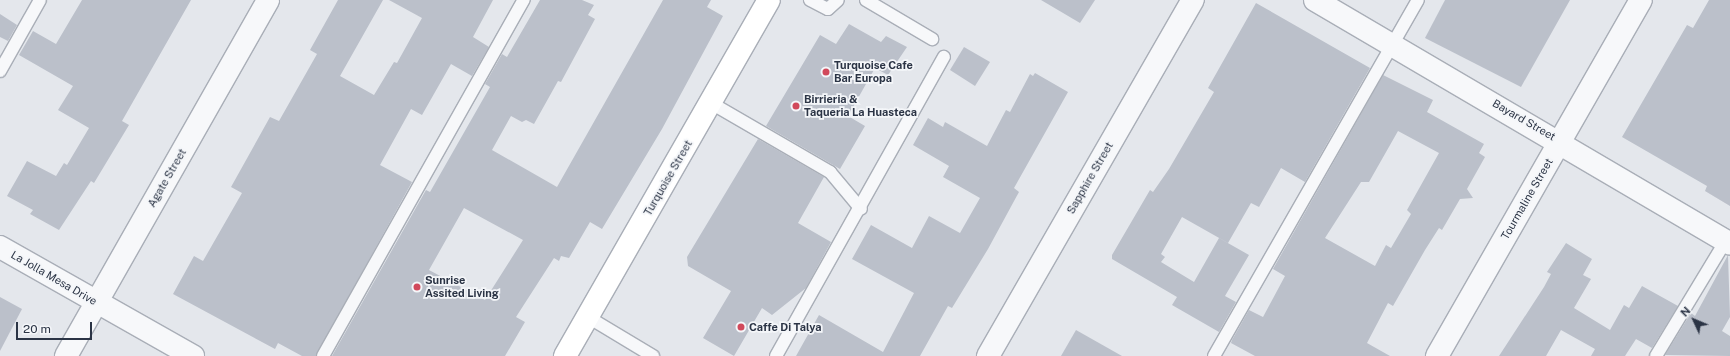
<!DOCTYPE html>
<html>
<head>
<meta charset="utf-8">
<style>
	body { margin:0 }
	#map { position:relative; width:1730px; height:356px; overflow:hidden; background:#e4e7ec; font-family:"Public Sans",sans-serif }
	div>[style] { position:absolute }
	.building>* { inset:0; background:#bbc0ca }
	.roads { filter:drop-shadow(1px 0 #a9aeb7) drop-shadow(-1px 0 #a9aeb7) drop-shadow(0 1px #a9aeb7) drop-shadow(0 -1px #a9aeb7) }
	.service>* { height:12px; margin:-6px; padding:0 6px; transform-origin:6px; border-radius:6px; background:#f7f8fa }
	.minor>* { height:22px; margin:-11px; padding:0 11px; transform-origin:11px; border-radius:11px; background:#f7f8fa }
	.tertiary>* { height:22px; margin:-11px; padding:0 11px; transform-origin:11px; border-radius:11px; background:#f7f8fa }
	.secondary>* { height:22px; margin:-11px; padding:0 11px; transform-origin:11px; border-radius:11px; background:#fff }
	.dots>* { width:11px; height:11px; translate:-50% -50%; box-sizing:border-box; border:2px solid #f4f6f9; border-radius:50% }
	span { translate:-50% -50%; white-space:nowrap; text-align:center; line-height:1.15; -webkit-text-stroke:3.5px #f4f6f9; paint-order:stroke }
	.poi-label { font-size:11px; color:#2b3445; font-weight:700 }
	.left { translate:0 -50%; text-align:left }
	.street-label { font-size:11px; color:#2b3445 }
	.north { position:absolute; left:1674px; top:300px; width:40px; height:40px; -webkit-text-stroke:3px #f4f6f9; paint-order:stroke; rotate:314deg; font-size:11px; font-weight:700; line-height:16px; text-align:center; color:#2b3445 }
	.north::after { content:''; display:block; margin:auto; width:14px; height:18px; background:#2b3445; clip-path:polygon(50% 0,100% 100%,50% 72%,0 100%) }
	.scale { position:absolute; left:16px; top:322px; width:76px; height:18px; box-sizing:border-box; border:2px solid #2b3445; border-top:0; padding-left:5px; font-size:12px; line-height:14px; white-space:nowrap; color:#2b3445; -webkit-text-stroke:3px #f4f6f9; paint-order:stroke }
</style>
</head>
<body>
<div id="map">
	<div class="building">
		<i style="clip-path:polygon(82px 0,191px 0,122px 121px,129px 125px,94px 183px,91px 181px,59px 230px,30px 214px,33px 210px,7px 196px,27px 161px,56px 176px,64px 163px,67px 165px,89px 128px,58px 110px,73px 86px,19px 55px,33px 31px,56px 44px)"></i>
		<i style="clip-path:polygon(338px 0,383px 0,340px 76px,374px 95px,394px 62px,397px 63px,422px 18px,389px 0,493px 0,473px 37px,489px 47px,472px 76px,451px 64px,422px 115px,411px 109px,380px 165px,412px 182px,316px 356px,302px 356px,278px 343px,275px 349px,173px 294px,194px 256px,203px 261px,242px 193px,231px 187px,270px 117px,279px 121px,317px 54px,310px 50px)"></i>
		<i style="clip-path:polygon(evenodd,540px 0,582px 0,594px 5px,588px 15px,595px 19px,561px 82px,558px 81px,534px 124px,526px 120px,522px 122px,511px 116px,492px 150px,557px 187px,663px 0,711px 0,707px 7px,723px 16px,662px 129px,602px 229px,590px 222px,569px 258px,561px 256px,559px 261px,554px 258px,516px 317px,525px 322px,505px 356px,332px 356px,426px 190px,430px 192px,490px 87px,485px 84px,502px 54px,507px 57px,540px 0,464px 208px,523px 240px,485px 300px,429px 270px,464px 208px)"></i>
		<i style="clip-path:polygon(1041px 0,1095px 0,1080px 23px)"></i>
		<i style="clip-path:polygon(1445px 0,1570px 0,1521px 87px,1425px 38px)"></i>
		<i style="clip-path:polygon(1709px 0,1730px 0,1730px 206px,1705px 191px,1707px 186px,1622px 137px,1687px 25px,1693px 28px)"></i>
		<i style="clip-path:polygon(1256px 3px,1370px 68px,1305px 182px,1281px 168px,1259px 207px,1251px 203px,1228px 243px,1182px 217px,1161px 254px,1165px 257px,1161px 262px,1194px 282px,1219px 238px,1249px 255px,1225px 296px,1236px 302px,1219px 332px,1172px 305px,1177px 297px,1112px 259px,1112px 255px,1150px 190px,1153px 192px,1169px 169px,1214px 92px,1208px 88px)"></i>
		<i style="clip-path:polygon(0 14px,17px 25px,8px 41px,0 37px)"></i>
		<i style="clip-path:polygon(849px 24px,881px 42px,886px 36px,907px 47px,888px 75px,875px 68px,848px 116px,865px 126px,840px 169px,766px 126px,820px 35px,836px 44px)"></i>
		<i style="clip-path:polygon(964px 47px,990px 62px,975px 86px,950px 70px)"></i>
		<i style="clip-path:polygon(1035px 73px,1068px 92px,1014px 188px,1019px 192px,988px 249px,952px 308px,948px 306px,920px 356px,796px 356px,819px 315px,883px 352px,914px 293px,852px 259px,871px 225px,912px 248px,929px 216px,960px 233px,980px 198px,943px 177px,949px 166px,913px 145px,928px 118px,943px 127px,945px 122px,987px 146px,1006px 110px,1010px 112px,1030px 74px,1033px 76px)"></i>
		<i style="clip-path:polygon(evenodd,1383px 75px,1433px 100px,1427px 112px,1484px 144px,1479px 153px,1485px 157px,1467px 189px,1473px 198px,1460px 199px,1442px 230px,1439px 228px,1425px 250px,1393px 306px,1388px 303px,1367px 343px,1390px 356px,1255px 356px,1231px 343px,1232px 340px,1249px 310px,1263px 317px,1285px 276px,1273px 269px,1383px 75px,1398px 131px,1439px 153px,1407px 210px,1411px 214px,1391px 248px,1386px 245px,1375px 266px,1325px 238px,1361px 182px,1369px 182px,1398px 131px)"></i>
		<i style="clip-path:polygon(758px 139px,824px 177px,798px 223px,831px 242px,806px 288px,772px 315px,762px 308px,734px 356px,703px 338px,731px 291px,688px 266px,687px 257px)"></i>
		<i style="clip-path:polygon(1566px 243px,1592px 259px,1583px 275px,1591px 279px,1574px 308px,1610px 330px,1624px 305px,1629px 308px,1642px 286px,1678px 306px,1652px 348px,1636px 339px,1625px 356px,1591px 356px,1595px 349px,1561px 330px,1546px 356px,1499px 356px,1544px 287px,1551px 274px,1547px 272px)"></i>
		<i style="clip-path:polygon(1728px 255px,1730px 317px,1722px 331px,1730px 336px,1730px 356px,1665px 355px,1691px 313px,1695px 316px)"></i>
		<i style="clip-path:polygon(0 297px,22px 309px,0 351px)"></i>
		<i style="clip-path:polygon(1076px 330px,1122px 356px,1061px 356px)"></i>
	</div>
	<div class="roads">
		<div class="service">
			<i style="left:810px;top:0;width:20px;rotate:27deg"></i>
			<i style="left:828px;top:9px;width:13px;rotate:-42deg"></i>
			<i style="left:866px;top:0;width:77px;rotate:30.6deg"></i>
			<i style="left:0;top:71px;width:81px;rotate:-60.6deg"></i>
			<i style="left:711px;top:103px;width:138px;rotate:30.1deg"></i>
			<i style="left:830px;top:172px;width:48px;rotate:50deg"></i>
			<i style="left:588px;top:317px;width:76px;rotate:31deg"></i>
			<i style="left:323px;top:356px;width:409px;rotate:-60.6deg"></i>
			<i style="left:776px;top:356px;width:343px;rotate:-60.7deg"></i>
			<i style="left:1214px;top:356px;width:410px;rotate:-60.2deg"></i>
			<i style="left:1656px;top:356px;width:139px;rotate:-58.8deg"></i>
		</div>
		<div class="minor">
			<i style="left:1315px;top:0;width:481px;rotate:30.4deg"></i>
			<i style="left:66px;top:356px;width:409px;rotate:-60.4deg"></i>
			<i style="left:988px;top:356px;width:411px;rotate:-60.1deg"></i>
			<i style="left:1437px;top:356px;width:410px;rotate:-60.2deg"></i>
		</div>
		<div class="tertiary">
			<i style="left:0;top:247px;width:222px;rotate:29.5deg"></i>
		</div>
		<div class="secondary">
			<i style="left:565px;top:356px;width:410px;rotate:-60.2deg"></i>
		</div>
	</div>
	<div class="dots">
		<i style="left:826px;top:72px;background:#d1495b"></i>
		<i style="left:796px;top:106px;background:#d1495b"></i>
		<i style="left:417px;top:287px;background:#d1495b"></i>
		<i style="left:741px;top:327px;background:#d1495b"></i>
	</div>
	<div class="poi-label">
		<span class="left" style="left:834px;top:72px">Turquoise Cafe<br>Bar Europa</span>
		<span class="left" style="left:804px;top:106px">Birrieria &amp;<br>Taqueria La Huasteca</span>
		<span class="left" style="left:425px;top:287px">Sunrise<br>Assited Living</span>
		<span class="left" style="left:749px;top:327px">Caffe Di Talya</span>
	</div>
	<div class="street-label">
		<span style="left:1524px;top:120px;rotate:30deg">Bayard Street</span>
		<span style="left:167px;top:178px;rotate:-60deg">Agate Street</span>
		<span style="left:668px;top:178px;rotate:-60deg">Turquoise Street</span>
		<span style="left:1090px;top:178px;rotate:-60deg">Sapphire Street</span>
		<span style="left:1527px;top:199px;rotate:-60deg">Tourmaline Street</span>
		<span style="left:54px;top:278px;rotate:30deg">La Jolla Mesa Drive</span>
	</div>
	<div class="north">N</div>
	<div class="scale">20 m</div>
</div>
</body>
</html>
